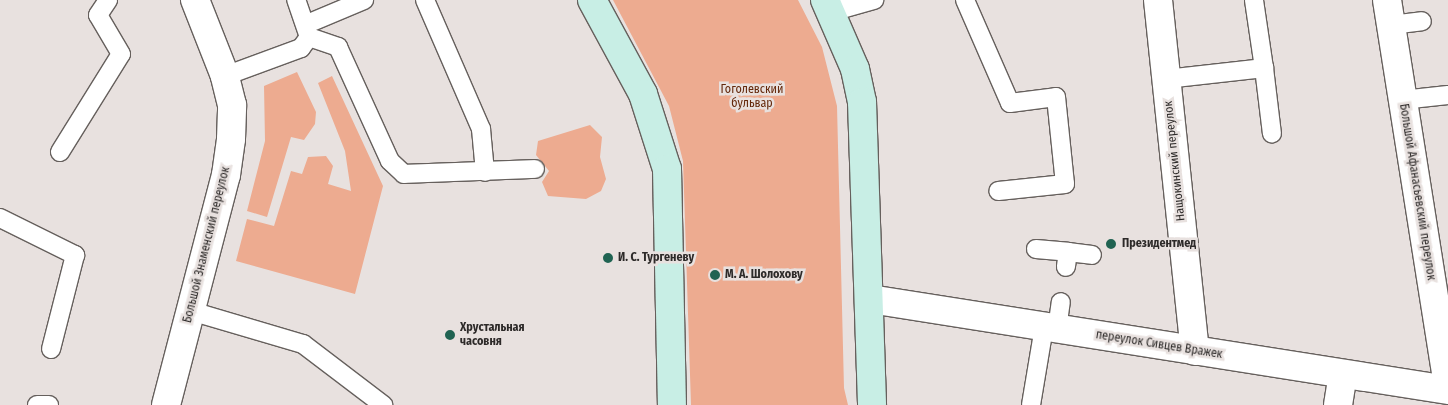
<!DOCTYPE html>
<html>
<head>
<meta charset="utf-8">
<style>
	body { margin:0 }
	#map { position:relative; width:1448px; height:405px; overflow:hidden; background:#e8e1df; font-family:"Fira Sans Condensed",sans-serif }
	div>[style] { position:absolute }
	.green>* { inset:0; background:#edab90 }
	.roads { filter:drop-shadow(1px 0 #66605d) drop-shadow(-1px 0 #66605d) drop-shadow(0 1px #66605d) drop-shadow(0 -1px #66605d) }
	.service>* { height:18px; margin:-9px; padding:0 9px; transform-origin:9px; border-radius:9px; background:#fff }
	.minor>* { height:28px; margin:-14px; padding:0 14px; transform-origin:14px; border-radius:14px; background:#fff }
	.secondary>* { height:28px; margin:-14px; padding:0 14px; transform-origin:14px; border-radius:14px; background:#c8eee5 }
	.dots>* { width:14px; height:14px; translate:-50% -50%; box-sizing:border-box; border:2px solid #e8e1df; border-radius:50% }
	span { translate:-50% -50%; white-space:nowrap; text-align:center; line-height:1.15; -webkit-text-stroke:5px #e8e1df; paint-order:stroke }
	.park-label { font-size:12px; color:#64280b }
	.street-label { font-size:12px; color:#2d2a29 }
	.poi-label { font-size:12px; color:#2d2a29; font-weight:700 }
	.left { translate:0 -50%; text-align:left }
</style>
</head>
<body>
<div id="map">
	<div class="green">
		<i style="clip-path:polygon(613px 0,798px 0,822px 47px,837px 106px,844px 388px,848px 405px,691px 405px,683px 161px,669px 106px)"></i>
		<i style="clip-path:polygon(297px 72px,316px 112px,315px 124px,304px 140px,291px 137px,267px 217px,247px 211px,265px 141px,264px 86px)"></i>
		<i style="clip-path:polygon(332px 76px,383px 186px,355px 294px,236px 261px,247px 219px,274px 226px,291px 171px,302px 174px,308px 157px,326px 156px,333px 166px,328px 184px,351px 191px,345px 151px,318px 83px)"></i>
		<i style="clip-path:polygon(590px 125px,602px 137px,600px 157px,606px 179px,601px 191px,586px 199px,548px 196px,542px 182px,549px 171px,536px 155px,538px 141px)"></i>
	</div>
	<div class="roads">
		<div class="service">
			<i style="left:425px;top:0;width:141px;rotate:66.5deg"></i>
			<i style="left:481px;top:129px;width:43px;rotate:84.7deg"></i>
			<i style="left:965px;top:0;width:112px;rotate:66.4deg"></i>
			<i style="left:1010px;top:103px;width:46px;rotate:-7.4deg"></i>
			<i style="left:1056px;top:97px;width:87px;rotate:84.1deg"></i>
			<i style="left:1065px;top:184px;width:67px;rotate:174deg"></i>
			<i style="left:831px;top:12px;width:45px;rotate:-15.6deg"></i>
			<i style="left:307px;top:24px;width:62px;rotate:-22.8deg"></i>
			<i style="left:1391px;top:25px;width:31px;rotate:-7deg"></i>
			<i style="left:309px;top:37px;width:31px;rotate:19deg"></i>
			<i style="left:338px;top:47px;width:125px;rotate:65.5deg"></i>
			<i style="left:390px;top:161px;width:19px;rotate:43deg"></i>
			<i style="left:404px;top:174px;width:131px;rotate:-2.2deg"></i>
			<i style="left:1264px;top:68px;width:66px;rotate:83.1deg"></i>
			<i style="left:225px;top:76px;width:81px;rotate:-20.2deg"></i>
			<i style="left:301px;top:48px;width:14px;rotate:-54deg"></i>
			<i style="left:309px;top:37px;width:39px;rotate:-109deg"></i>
			<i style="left:1166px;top:79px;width:99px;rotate:-6.4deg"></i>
			<i style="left:1264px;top:68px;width:69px;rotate:-98.4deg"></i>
			<i style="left:1402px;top:100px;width:46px;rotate:-6.2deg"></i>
			<i style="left:60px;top:152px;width:115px;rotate:-58.1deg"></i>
			<i style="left:121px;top:54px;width:45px;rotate:-120.5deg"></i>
			<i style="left:98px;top:15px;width:18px;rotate:-56deg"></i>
			<i style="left:0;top:218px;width:84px;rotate:26.3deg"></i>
			<i style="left:75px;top:255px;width:97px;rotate:104.3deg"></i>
			<i style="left:1036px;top:249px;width:32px;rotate:5deg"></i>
			<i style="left:1068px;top:252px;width:15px;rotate:98deg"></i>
			<i style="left:1068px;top:252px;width:24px;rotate:7deg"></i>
			<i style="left:191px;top:311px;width:117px;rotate:16.4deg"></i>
			<i style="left:303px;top:344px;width:101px;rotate:37.3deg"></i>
			<i style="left:1057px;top:329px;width:27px;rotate:-82deg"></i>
			<i style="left:37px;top:405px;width:12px"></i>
			<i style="left:1031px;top:405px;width:79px;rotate:-80.5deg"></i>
		</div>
		<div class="minor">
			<i style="left:1158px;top:0;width:353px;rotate:84deg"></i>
			<i style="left:1387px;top:0;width:389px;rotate:81deg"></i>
			<i style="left:870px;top:299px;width:585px;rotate:8.95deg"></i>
			<i style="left:166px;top:405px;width:238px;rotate:-75.4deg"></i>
			<i style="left:226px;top:175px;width:36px;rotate:-82deg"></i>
			<i style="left:231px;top:139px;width:34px;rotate:-88deg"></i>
			<i style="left:232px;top:105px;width:30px;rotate:-104deg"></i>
			<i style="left:225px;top:76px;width:82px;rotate:-111.5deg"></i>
			<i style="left:1338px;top:405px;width:31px;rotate:-81deg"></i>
		</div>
		<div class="secondary">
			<i style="left:592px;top:0;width:107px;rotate:61.5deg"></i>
			<i style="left:643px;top:94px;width:79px;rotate:72.3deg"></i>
			<i style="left:667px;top:169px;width:236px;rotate:88.8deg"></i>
			<i style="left:825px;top:0;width:75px;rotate:66.5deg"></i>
			<i style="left:855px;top:69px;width:34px;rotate:78deg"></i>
			<i style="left:862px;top:102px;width:303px;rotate:88.1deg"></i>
		</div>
	</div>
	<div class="dots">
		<i style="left:1111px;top:244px;background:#206352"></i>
		<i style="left:608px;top:258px;background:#206352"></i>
		<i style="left:715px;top:275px;background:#206352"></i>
		<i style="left:450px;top:335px;background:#206352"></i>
	</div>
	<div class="park-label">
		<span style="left:752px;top:97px">Гоголевский<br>бульвар</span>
	</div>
	<div class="street-label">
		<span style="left:1175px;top:161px;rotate:-96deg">Нащокинский переулок</span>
		<span style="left:1417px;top:192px;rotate:81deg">Большой Афанасьевский переулок</span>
		<span style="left:207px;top:245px;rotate:-76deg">Большой Знаменский переулок</span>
		<span style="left:1159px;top:345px;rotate:9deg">переулок Сивцев Вражек</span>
	</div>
	<div class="poi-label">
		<span class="left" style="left:1122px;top:244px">Президентмед</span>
		<span class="left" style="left:618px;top:258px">И. С. Тургеневу</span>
		<span class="left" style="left:725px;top:275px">М. А. Шолохову</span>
		<span class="left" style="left:460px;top:335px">Хрустальная<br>часовня</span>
	</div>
</div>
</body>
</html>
